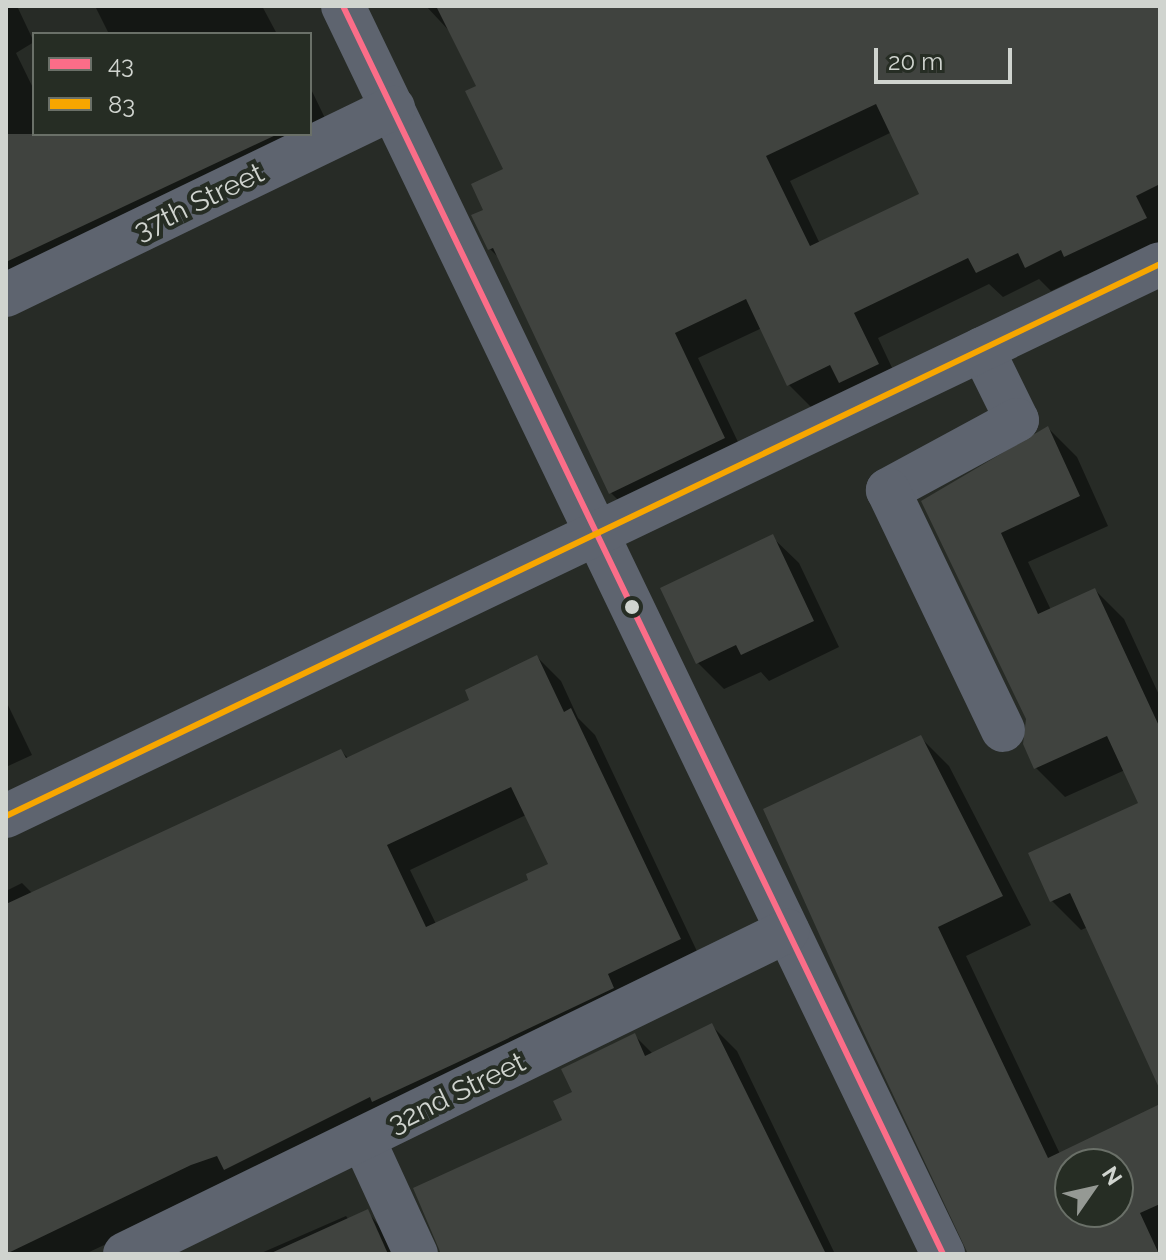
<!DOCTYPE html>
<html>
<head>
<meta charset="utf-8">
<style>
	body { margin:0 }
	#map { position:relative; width:1166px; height:1260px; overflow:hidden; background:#272b26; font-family:Raleway,sans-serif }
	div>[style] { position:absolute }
	.shadow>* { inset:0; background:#0007 }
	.building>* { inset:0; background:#40433f }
	.minor>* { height:44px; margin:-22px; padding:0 22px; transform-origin:22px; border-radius:22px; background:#5e646f }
	.bus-1>* { height:6px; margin:-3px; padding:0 3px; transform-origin:3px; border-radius:3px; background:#fb6d88 }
	.bus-2>* { height:6px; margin:-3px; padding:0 3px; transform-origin:3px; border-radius:3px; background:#f7a600 }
	.dots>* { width:22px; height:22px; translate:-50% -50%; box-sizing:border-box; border:4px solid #262d24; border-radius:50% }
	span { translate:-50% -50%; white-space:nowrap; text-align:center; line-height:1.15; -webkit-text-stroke:8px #262d24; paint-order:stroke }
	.street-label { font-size:28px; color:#d0d4cf }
	.frame { position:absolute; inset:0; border:8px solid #d0d4cf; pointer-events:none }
	.legend { position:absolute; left:32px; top:32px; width:280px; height:104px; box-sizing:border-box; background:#262d24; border:2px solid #6a7068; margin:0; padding:10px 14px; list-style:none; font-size:24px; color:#d0d4cf }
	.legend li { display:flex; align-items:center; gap:16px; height:40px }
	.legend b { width:40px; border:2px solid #6a7068 }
	.north { position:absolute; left:1054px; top:1148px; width:80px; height:80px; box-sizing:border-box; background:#262d24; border:2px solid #6a7068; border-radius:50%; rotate:56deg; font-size:22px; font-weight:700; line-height:32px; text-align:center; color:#d0d4cf }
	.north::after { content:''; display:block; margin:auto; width:28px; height:36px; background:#959994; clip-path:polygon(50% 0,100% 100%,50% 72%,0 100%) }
	.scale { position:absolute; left:874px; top:48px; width:138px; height:36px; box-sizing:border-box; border:4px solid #d0d4cf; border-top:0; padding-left:10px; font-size:24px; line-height:28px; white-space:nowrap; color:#d0d4cf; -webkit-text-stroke:6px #262d24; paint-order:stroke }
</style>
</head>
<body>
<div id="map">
	<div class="shadow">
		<i style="clip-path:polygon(6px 6px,17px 6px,34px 42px,16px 53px,34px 90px,34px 134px,310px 134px,310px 87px,335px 139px,6px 294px)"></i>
		<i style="clip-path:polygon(95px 6px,262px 6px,277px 34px,109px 34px)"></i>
		<i style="clip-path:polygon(evenodd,426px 6px,1160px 6px,1160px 248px,1091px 281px,1085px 275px,1051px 291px,1039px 279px,1003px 297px,989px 284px,878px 338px,902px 389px,814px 410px,789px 385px,762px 328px,698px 358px,748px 463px,635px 517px,611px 493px,502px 261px,490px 249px,486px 211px,505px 170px,479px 87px,453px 35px,426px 6px,892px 132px,922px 195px,820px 244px,790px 181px,892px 132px)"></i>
		<i style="clip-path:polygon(1048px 428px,1077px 457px,1108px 526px,1028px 562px,1051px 610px,1095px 590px,1124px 619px,1160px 697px,1160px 1085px,1088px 927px,1081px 930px,1052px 901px,1031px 854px,1140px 804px,1125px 770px,1065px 797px,1036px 768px,1028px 719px,923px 501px)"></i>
		<i style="clip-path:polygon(772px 537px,799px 563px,839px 647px,769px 681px,761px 672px,724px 689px,698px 663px)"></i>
		<i style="clip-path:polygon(evenodd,537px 657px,561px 681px,578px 718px,595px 735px,703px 964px,85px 1254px,6px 1254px,6px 891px,22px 883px,33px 894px,341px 751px,349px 759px,472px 701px,537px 657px,526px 815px,550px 865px,530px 881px,436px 924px,410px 870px,526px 815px)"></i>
		<i style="clip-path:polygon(6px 701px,32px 755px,6px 767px)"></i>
		<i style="clip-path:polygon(evenodd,920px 737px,949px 766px,1031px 925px,966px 956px,1060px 1154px,1160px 1106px,1160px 1254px,969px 1254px,920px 737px,1070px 1164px,1118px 1164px,1118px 1212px,1070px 1212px,1070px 1164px)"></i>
		<i style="clip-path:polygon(712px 1026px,737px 1051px,835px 1254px,442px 1254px,565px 1121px,574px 1093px,634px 1035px,653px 1054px)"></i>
		<i style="clip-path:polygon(367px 1211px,402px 1254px,259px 1254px,346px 1216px,349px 1220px)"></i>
	</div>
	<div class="building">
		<i style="clip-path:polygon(evenodd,436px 6px,1160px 6px,1160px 184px,1136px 196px,1147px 218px,1064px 257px,1061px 250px,1025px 268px,1018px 253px,976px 273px,968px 258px,854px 313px,879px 364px,839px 383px,830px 365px,787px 386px,746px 299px,675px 333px,725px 438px,609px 494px,493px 248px,488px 250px,471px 215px,483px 210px,471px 184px,503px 169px,465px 91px,476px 86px,436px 6px,876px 104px,919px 194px,810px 246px,766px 156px,876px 104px)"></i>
		<i style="clip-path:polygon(6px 134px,278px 134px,6px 262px)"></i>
		<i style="clip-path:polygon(1048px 426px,1080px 496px,1001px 533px,1038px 614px,1095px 588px,1160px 728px,1160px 1090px,1070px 893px,1050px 902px,1028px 853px,1138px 803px,1107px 736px,1034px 769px,1023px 744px,1026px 719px,921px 501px)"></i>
		<i style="clip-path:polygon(773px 534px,814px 621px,741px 655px,736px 645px,696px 664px,660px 588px)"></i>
		<i style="clip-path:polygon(evenodd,537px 655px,564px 712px,571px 708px,681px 939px,608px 974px,614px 988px,454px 1064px,372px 1102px,370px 1097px,224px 1170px,217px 1156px,191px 1165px,6px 1254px,6px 904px,341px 749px,346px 758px,469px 700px,465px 690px,537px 655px,511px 787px,548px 864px,526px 874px,528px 880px,426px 927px,387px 845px,511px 787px)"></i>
		<i style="clip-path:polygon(evenodd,921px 735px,1003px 896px,938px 927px,1048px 1158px,1160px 1104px,1160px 1204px,1140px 1213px,1159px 1254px,968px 1254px,855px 1014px,763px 809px,921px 735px,1070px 1164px,1118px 1164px,1118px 1212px,1070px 1212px,1070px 1164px)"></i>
		<i style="clip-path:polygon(712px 1023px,826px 1254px,441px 1254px,413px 1188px,562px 1120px,553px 1101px,572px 1092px,561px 1069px,635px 1033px,645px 1056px)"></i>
		<i style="clip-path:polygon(368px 1209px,388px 1254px,269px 1254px)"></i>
	</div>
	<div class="minor">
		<i style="left:343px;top:6px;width:1385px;rotate:64.32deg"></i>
		<i style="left:6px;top:295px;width:430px;rotate:-25.8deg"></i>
		<i style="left:982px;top:349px;width:79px;rotate:63.8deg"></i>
		<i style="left:1017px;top:420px;width:147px;rotate:151.5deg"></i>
		<i style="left:888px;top:490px;width:266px;rotate:64.4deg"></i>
		<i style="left:6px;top:816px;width:1279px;rotate:-25.56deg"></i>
		<i style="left:363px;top:1139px;width:127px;rotate:65.3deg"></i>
		<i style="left:125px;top:1254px;width:737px;rotate:-26.01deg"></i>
	</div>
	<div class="bus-1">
		<i style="left:343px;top:6px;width:1385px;rotate:64.32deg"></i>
	</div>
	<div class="bus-2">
		<i style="left:6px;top:816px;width:1279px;rotate:-25.56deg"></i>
	</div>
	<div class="dots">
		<i style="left:632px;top:607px;background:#d0d4cf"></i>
	</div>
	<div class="street-label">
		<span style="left:199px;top:202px;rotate:-26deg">37th Street</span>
		<span style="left:457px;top:1093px;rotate:-26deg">32nd Street</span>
	</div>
	<div class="frame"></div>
	<ul class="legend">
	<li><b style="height:10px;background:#fb6d88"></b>43</li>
	<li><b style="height:10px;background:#f7a600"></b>83</li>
	</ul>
	<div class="north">N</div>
	<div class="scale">20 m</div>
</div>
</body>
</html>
